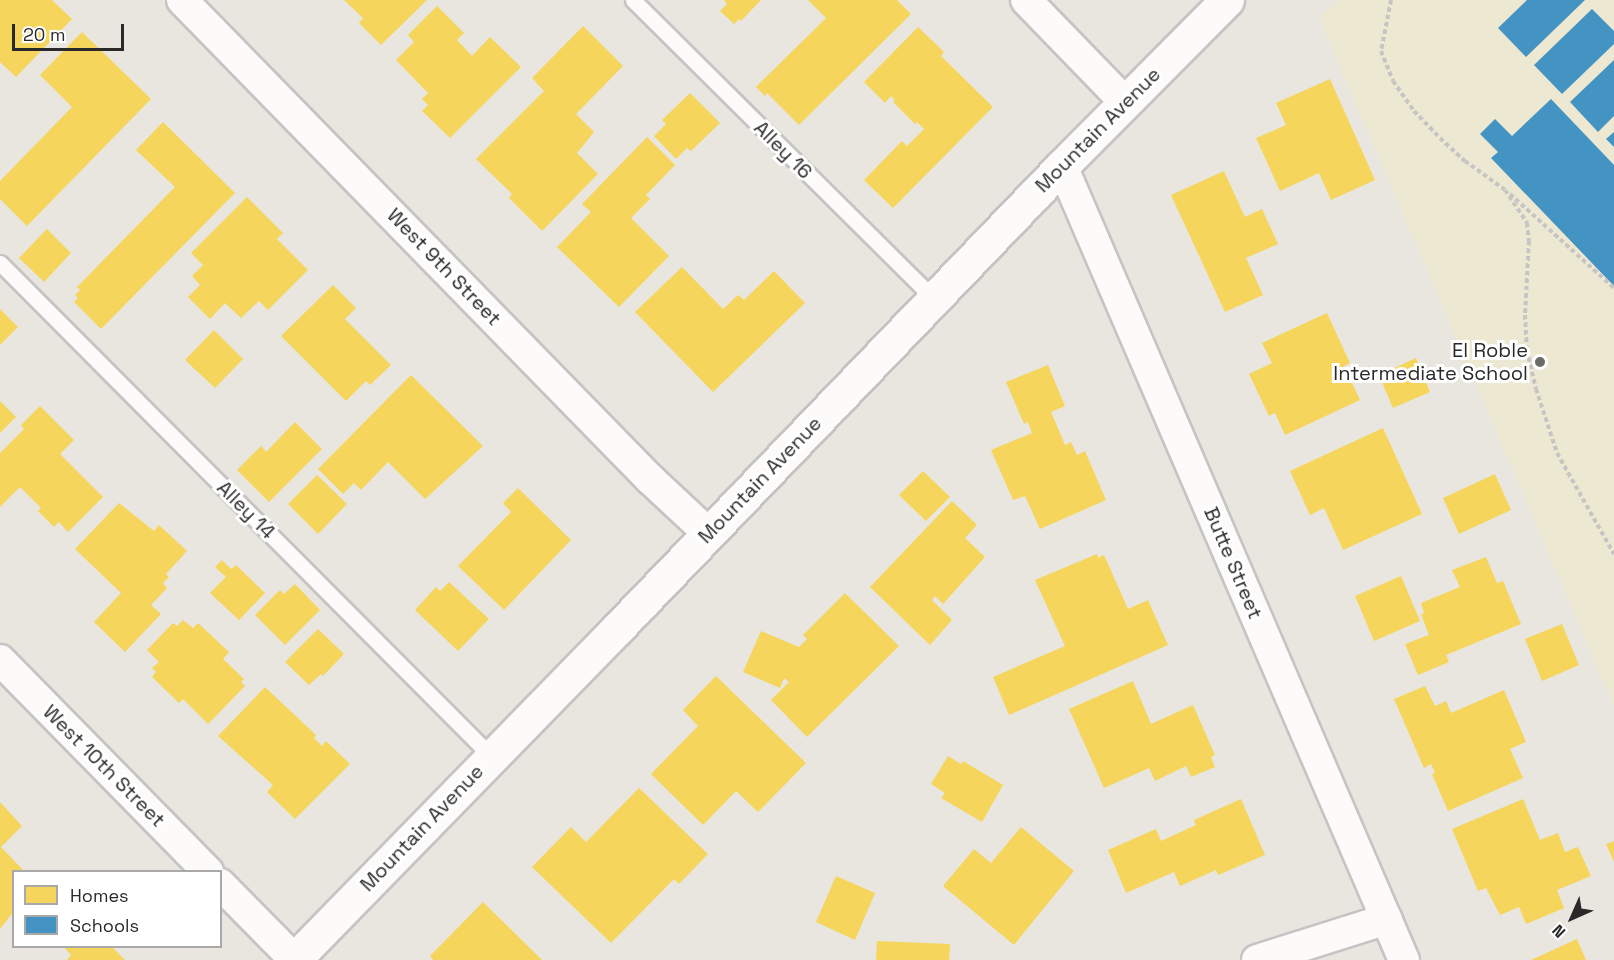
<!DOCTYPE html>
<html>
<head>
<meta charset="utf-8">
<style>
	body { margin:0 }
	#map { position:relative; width:1614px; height:960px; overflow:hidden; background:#e8e6de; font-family:"Space Grotesk",sans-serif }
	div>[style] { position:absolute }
	.education>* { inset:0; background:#ece8d1 }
	.homes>* { inset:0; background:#f6d55c }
	.schools>* { inset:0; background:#4393c3 }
	.path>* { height:4px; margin-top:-2px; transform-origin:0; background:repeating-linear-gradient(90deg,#c6c5c4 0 4.5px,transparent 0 7.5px) }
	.roads { filter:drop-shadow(2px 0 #c5c4c4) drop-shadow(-2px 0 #c5c4c4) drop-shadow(0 2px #c5c4c4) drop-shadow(0 -2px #c5c4c4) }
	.lane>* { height:15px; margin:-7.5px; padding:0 7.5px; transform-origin:7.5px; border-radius:7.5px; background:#fcfbfa }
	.street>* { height:30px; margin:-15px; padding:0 15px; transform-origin:15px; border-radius:15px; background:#fcfbfa }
	.secondary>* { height:33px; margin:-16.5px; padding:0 16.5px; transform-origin:16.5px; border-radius:16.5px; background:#fcfbfa }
	.dots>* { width:16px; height:16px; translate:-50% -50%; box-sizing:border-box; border:3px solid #fff; border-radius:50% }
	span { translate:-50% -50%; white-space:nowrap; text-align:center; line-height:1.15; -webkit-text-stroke:6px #fff; paint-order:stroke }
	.street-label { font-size:20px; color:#292929 }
	.poi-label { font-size:20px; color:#292929 }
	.right { translate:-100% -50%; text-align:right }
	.legend { position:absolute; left:12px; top:870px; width:210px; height:78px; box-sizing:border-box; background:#fff; border:2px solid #a9a9a9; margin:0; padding:8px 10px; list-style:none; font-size:18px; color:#292929 }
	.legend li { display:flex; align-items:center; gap:12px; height:30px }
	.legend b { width:30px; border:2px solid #a9a9a9 }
	.north { position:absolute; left:1542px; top:888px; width:60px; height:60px; -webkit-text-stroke:4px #fff; paint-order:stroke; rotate:225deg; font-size:16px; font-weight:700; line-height:24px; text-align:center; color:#292929 }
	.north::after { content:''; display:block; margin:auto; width:21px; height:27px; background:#292929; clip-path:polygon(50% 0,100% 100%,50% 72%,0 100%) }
	.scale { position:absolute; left:12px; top:24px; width:112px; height:27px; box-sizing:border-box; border:3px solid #292929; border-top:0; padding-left:8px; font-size:18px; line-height:21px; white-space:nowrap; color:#292929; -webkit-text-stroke:4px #fff; paint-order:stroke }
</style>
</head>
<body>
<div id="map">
	<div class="education">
		<i style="clip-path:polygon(1337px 0,1614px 0,1614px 707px,1319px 18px)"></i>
	</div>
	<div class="homes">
		<i style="clip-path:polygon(0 0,52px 0,72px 19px,16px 77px,0 62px)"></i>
		<i style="clip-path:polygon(344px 0,427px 0,381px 45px,359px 23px,363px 18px)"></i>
		<i style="clip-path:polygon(724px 0,761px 0,741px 21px,739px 19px,734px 24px,720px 11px,727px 4px)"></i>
		<i style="clip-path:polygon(808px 0,897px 0,911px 14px,799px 125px,767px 93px,765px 96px,756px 87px,826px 18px)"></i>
		<i style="clip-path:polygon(437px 6px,464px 33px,457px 40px,472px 56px,490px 37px,521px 67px,450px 138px,422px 111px,428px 105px,422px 99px,428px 93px,396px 60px,414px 42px,408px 35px)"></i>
		<i style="clip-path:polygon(583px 26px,623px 66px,576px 114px,594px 132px,577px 153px,598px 174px,542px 231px,509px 198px,512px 194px,476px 159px,544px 91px,532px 78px)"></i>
		<i style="clip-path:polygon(918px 27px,944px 52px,941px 56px,993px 107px,893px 208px,864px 180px,902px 141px,907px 146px,924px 129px,917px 122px,915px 124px,893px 102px,895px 100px,891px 96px,885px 103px,864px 82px)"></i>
		<i style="clip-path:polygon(82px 32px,151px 99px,27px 226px,0 199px,0 181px,72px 107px,40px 75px)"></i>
		<i style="clip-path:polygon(1330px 79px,1375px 180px,1331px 200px,1319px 173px,1280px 191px,1256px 138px,1286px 125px,1276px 103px)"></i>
		<i style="clip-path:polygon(690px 93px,720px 123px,691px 151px,687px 148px,676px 159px,654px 136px,666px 124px,662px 120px)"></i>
		<i style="clip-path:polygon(163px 122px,235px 193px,101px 329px,74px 302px,78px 298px,75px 295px,80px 290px,77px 287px,175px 187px,136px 150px)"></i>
		<i style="clip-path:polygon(647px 137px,675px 165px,646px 195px,650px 199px,631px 218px,669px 256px,619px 307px,557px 247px,591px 212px,582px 204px)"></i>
		<i style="clip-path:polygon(1224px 171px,1245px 217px,1262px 209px,1278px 244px,1246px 258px,1263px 295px,1225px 312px,1171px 195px)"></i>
		<i style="clip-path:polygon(247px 197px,283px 233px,277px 239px,308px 270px,268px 310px,259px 301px,241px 318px,225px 303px,210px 319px,188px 297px,200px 285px,192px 276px,203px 265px,191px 253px)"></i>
		<i style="clip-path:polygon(47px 229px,71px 253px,44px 282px,19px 258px)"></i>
		<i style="clip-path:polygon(682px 267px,723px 309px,738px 295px,744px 300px,774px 271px,805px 303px,713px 392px,635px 312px)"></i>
		<i style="clip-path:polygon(333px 285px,356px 308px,345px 319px,391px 365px,370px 385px,366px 381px,346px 401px,281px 336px)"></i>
		<i style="clip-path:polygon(0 309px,18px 327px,0 345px)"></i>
		<i style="clip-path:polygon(1327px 313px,1350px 363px,1344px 366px,1360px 400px,1285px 435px,1275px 413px,1269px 416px,1249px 374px,1272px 363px,1262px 343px)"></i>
		<i style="clip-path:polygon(214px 330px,243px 359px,215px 388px,185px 360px)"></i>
		<i style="clip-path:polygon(1416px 358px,1430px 392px,1393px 408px,1379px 375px)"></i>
		<i style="clip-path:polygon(1048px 365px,1065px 406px,1051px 412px,1065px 445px,1071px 442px,1077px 455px,1085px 451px,1106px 500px,1040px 529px,1025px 496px,1013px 500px,991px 450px,1032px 433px,1028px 422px,1024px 424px,1006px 382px)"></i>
		<i style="clip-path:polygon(411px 375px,483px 446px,425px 499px,388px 462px,361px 490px,354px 483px,343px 494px,318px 469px)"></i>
		<i style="clip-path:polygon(0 401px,16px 417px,0 433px)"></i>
		<i style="clip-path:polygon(40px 406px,74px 440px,60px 454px,103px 497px,68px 532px,59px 522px,54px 527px,38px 511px,41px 508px,20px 487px,0 507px,0 453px,24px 429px,21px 425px)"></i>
		<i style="clip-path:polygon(295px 422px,322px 449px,269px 502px,237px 470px,261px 446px,266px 452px)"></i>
		<i style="clip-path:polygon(1383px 428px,1422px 514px,1343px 550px,1324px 508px,1310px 515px,1290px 471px)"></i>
		<i style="clip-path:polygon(923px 471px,950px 497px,926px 521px,899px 495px)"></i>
		<i style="clip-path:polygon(1495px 474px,1511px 510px,1459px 534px,1443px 498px)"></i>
		<i style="clip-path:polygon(317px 475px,347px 504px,318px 534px,288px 504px)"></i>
		<i style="clip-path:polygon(518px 488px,571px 540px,504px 610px,458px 566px,511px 512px,503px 503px)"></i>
		<i style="clip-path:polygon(952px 501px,977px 525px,965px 538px,985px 557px,943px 604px,935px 596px,932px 600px,952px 620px,930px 645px,870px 587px)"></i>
		<i style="clip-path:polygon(119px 503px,154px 531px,159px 525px,187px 551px,166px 574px,169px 577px,163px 583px,167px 588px,151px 605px,161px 614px,125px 652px,94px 622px,121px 593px,75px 549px)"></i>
		<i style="clip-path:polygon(1097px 554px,1098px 558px,1104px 555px,1128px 609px,1148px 600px,1168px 645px,1009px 715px,993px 677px,1065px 646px,1035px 580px)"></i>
		<i style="clip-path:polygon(1486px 557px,1497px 583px,1503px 581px,1521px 624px,1446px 655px,1449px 662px,1418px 675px,1405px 644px,1429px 635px,1421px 614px,1424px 613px,1421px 603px,1460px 587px,1452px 570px)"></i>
		<i style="clip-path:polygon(222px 560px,231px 569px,236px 565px,265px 593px,239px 620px,210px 593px,226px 577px,215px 567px)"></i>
		<i style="clip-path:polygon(1401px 576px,1420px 621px,1374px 641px,1355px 596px)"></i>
		<i style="clip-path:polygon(449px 582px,489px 619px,458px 651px,415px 610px,436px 587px,440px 591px)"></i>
		<i style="clip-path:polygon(295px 584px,320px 610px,285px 645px,255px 615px,280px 590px,284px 594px)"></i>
		<i style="clip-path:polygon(845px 593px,899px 646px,807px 737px,771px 700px,789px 682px,784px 678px,780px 688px,743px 672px,761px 631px,799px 647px,807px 639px,803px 635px)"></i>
		<i style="clip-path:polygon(183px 620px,193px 628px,198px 623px,229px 652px,223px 659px,244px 679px,241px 682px,245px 686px,208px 724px,183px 699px,179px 703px,152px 677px,156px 672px,152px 668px,159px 662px,147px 650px,173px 623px,177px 626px)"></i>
		<i style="clip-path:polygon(1562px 624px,1579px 665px,1542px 681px,1525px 639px)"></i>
		<i style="clip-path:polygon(318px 629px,344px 654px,323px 676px,321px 674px,309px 685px,285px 662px)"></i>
		<i style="clip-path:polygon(716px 676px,806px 763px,758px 812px,736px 791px,703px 825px,651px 774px,698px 726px,683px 710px)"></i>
		<i style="clip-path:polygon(1133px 681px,1151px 724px,1193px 705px,1215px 755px,1211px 757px,1215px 767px,1191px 777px,1186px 766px,1155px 781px,1149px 768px,1104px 788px,1069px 709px)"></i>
		<i style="clip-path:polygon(1425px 686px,1435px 706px,1446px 701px,1451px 713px,1504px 690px,1526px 742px,1510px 749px,1523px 778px,1448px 811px,1432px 774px,1435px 773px,1431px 764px,1424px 768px,1394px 699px)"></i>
		<i style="clip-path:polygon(265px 687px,316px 735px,314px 738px,322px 746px,326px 741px,350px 764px,295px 819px,267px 792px,273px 785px,218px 736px)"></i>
		<i style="clip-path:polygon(948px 756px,961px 764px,963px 761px,1003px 785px,982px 822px,941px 798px,945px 793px,931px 784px)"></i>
		<i style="clip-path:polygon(639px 788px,708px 854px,679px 884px,674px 879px,611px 943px,532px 867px,571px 827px,586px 842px)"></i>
		<i style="clip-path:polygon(1241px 799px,1265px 855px,1218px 875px,1216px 870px,1180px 886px,1174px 872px,1126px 893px,1108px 850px,1156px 829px,1161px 841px,1196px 825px,1194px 820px)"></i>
		<i style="clip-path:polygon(1523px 799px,1540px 840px,1558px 833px,1565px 852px,1578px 847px,1591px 876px,1557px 890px,1564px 908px,1526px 924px,1519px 907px,1500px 915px,1486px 888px,1478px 891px,1452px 829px)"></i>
		<i style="clip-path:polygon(0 802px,22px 826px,1px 847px,25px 872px,14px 872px,14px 911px,0 929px)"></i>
		<i style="clip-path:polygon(1021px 827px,1074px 871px,1014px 945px,943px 886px,974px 849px,991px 863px)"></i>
		<i style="clip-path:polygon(1614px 841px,1614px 862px,1606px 844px)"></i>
		<i style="clip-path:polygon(836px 876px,875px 893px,855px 940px,816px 922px)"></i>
		<i style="clip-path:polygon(483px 902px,542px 960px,433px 960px,430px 956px)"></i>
		<i style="clip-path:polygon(1577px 939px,1586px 960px,1531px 960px)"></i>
		<i style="clip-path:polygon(877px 941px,950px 944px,949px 960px,876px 960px)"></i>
		<i style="clip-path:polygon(63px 946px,111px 946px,125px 960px,67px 960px,71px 955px)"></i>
	</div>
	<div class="schools">
		<i style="clip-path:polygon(1527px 0,1585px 0,1526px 57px,1498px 28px)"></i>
		<i style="clip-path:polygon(1592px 9px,1614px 31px,1614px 44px,1562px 94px,1534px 65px)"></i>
		<i style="clip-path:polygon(1614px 60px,1614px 116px,1598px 132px,1570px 102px)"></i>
		<i style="clip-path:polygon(1551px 99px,1614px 165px,1614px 286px,1491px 158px,1498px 152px,1480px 134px,1495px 119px,1512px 136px)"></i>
		<i style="clip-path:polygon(1614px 132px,1614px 147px,1606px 139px)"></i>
	</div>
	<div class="path">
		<i style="left:1391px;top:0;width:52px;rotate:101.1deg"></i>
		<i style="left:1381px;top:51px;width:32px;rotate:68deg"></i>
		<i style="left:1393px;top:81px;width:37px;rotate:55deg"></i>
		<i style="left:1414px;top:111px;width:37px;rotate:46deg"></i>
		<i style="left:1440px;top:138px;width:34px;rotate:43deg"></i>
		<i style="left:1465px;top:161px;width:49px;rotate:35.9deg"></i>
		<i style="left:1505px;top:190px;width:40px;rotate:56deg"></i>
		<i style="left:1527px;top:223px;width:18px;rotate:84deg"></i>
		<i style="left:1529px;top:241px;width:74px;rotate:93.1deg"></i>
		<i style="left:1525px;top:315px;width:35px;rotate:87deg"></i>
		<i style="left:1527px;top:350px;width:40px;rotate:77deg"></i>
		<i style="left:1536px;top:389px;width:67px;rotate:71.8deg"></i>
		<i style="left:1557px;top:453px;width:116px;rotate:60.6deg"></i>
		<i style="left:1510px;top:194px;width:140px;rotate:42.1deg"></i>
	</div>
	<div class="roads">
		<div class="lane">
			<i style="left:633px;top:0;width:424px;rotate:44.8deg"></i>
			<i style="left:0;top:263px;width:697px;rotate:45.12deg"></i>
		</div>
		<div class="street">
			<i style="left:182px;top:0;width:670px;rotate:45.67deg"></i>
			<i style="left:650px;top:479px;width:79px;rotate:43deg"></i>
			<i style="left:1026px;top:0;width:142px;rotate:45.9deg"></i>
			<i style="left:1062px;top:166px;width:865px;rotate:66.7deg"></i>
			<i style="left:0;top:660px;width:297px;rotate:45.5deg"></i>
			<i style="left:220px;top:884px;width:107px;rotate:45.4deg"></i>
			<i style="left:1257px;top:960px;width:136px;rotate:-17.5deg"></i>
		</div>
		<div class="secondary">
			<i style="left:294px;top:960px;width:462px;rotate:-45.7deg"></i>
			<i style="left:617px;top:629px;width:642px;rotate:-46.14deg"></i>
			<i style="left:1062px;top:166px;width:234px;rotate:-45.2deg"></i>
		</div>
	</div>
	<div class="dots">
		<i style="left:1540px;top:362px;background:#6c6b68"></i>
	</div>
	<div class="street-label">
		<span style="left:1098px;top:130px;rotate:-45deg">Mountain Avenue</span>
		<span style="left:783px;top:150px;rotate:45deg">Alley 16</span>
		<span style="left:444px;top:267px;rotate:46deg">West 9th Street</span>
		<span style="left:760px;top:480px;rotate:-46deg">Mountain Avenue</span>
		<span style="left:246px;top:510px;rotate:45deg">Alley 14</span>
		<span style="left:1233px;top:563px;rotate:67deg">Butte Street</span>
		<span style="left:104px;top:766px;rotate:45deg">West 10th Street</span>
		<span style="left:422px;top:828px;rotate:-46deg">Mountain Avenue</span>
	</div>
	<div class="poi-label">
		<span class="right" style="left:1528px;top:362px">El Roble<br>Intermediate School</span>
	</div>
	<ul class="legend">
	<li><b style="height:16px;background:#f6d55c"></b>Homes</li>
	<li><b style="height:16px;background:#4393c3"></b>Schools</li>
	</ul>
	<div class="north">N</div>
	<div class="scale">20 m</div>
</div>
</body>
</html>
